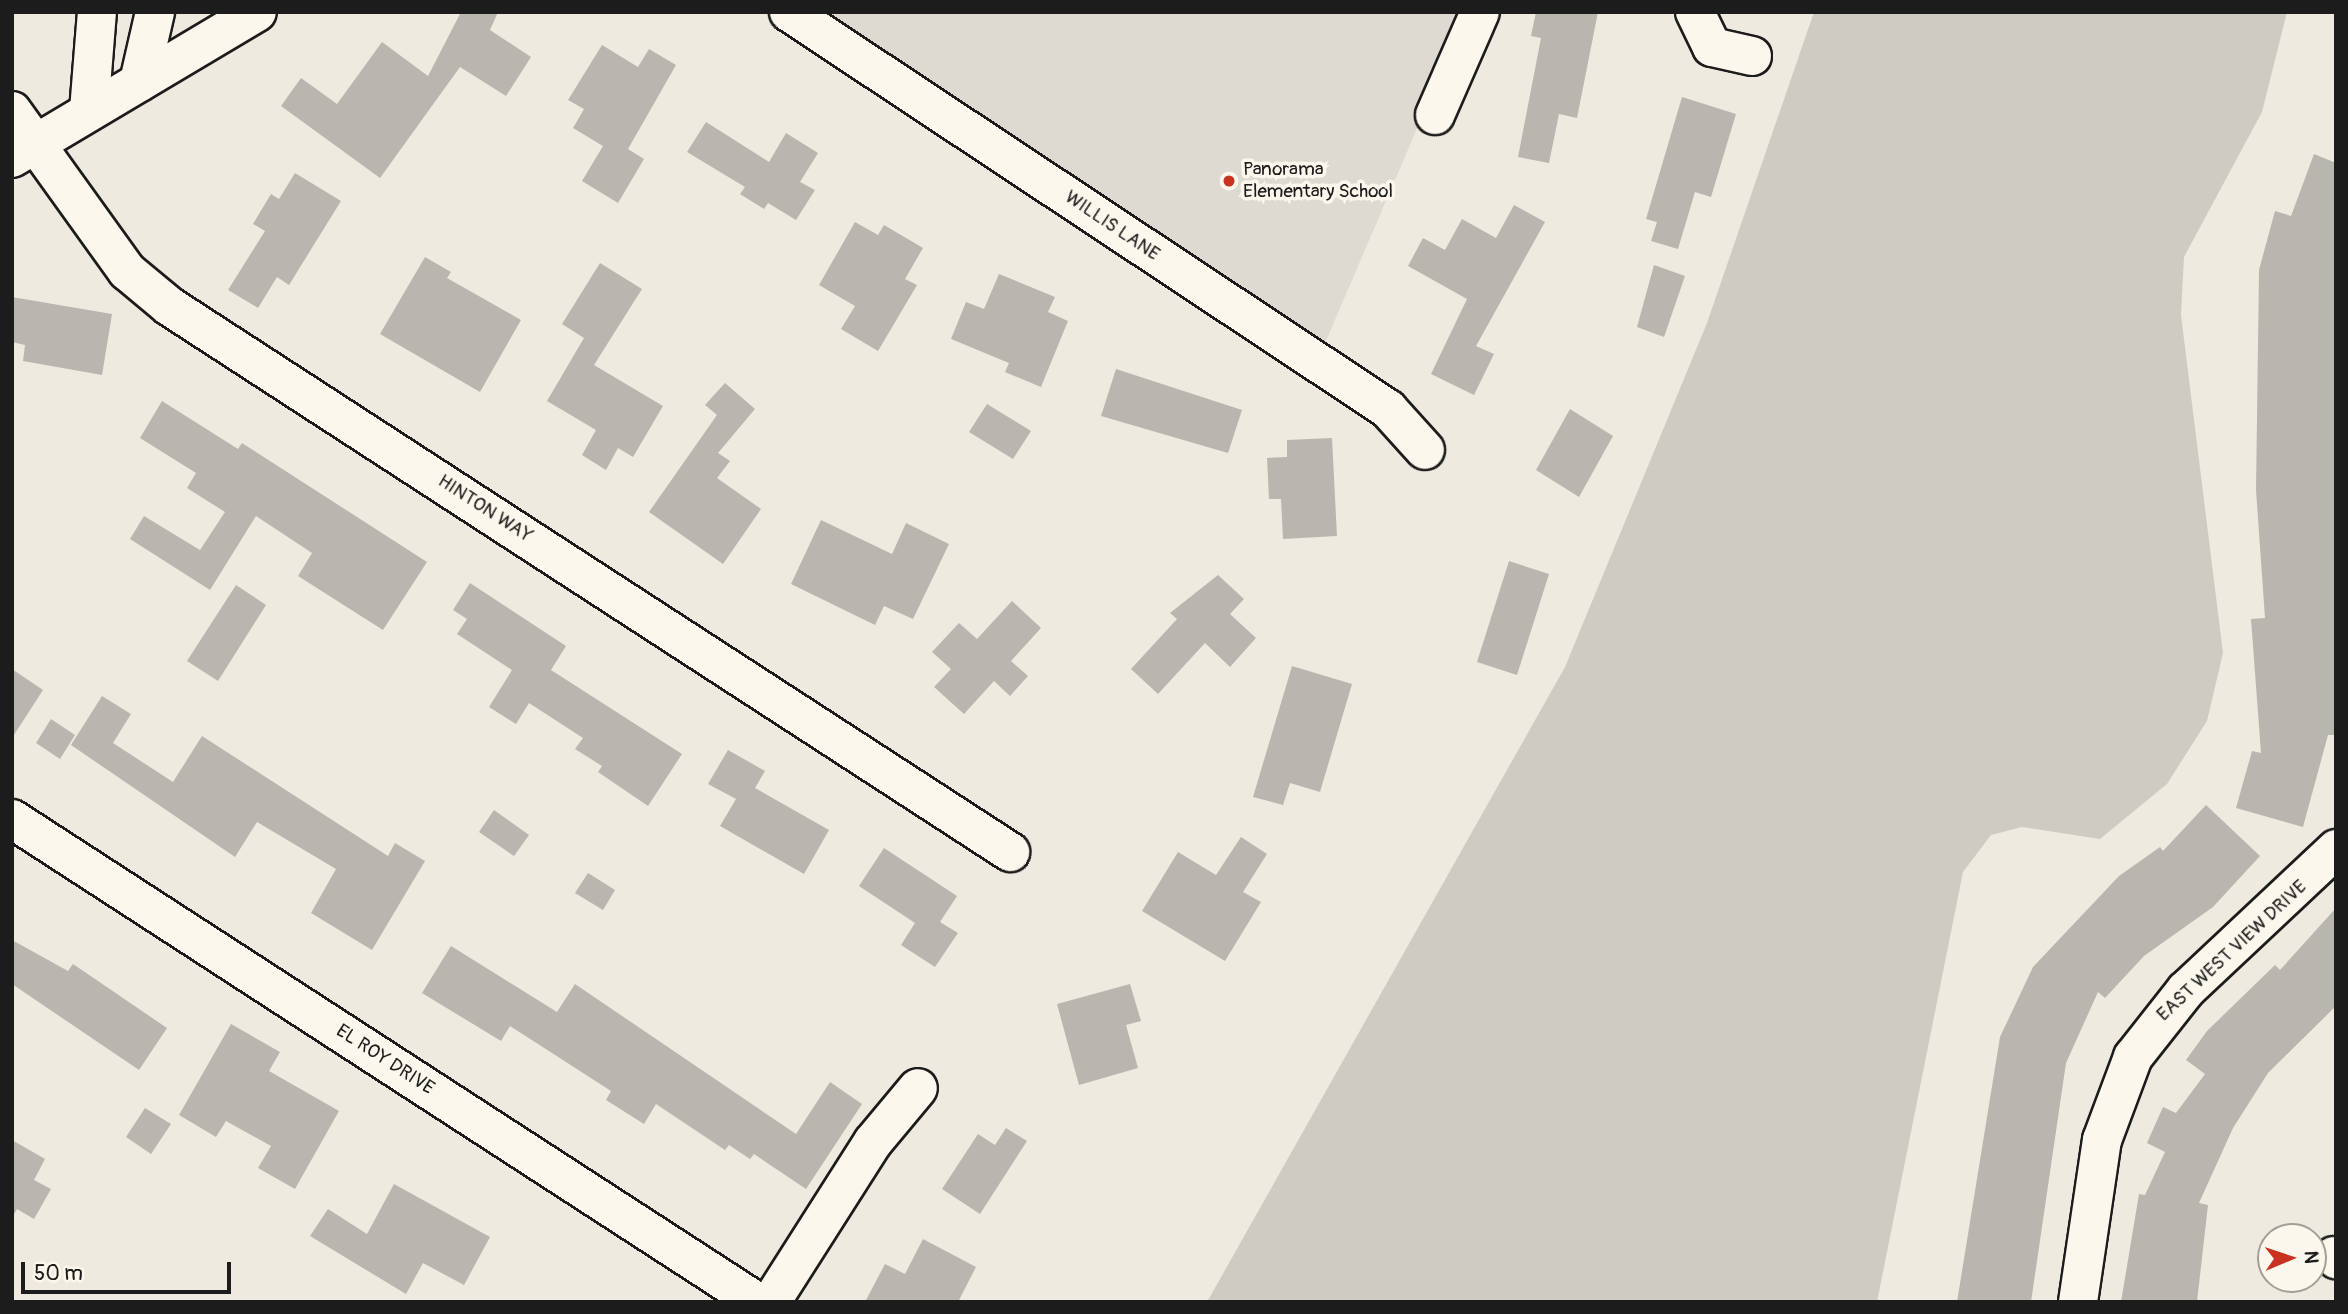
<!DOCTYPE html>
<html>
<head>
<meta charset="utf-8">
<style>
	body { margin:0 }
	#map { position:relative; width:2348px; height:1314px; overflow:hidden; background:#eeeadf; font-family:Pangolin,sans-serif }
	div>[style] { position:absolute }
	.built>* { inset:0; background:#dedad1 }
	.green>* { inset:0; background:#ceccc2 }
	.building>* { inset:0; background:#b9b6af }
	.roads { filter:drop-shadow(2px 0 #1c1c1c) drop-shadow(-2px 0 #1c1c1c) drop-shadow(0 2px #1c1c1c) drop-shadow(0 -2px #1c1c1c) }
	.minor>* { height:38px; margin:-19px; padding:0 19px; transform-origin:19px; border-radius:19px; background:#fbf7ec }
	.major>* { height:38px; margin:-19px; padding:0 19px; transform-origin:19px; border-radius:19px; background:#fbf7ec }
	.dots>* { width:19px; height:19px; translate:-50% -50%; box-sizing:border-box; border:4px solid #fbf7ec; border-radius:50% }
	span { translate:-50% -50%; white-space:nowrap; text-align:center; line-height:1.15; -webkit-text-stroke:7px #fbf7ec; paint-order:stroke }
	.poi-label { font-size:19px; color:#1c1c1c }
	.left { translate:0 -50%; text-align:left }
	.street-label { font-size:19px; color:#1c1c1c }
	.frame { position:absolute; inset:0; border:14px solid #1c1c1c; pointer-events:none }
	.north { position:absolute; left:2257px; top:1223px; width:70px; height:70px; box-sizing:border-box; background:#fbf7ec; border:2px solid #a29f99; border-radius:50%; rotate:88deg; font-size:19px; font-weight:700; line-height:28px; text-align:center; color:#1c1c1c }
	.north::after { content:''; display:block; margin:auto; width:24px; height:32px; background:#c8321e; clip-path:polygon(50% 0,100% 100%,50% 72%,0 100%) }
	.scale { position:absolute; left:21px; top:1262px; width:210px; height:32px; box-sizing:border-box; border:4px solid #1c1c1c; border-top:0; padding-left:9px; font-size:21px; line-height:24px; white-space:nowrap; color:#1c1c1c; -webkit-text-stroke:5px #fbf7ec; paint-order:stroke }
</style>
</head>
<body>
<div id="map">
	<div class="built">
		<i style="clip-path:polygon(804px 12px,1467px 12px,1322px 350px)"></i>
	</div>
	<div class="green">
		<i style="clip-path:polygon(1814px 12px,2287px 12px,2262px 112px,2184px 257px,2181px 315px,2223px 653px,2207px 721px,2167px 784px,2100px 839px,2022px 827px,1991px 835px,1963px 872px,1877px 1302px,1207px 1302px,1565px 667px,1707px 323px)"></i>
	</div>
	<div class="building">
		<i style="clip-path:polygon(461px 12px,498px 12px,490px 30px,531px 57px,506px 96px,460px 67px,380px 178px,281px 106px,301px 78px,337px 104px,382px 42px,428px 76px)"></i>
		<i style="clip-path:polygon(1536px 12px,1598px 12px,1577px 118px,1559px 114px,1549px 163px,1518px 157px,1541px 38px,1531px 36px)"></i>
		<i style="clip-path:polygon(602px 45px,638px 67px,649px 49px,676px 65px,628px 149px,644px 159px,618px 203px,582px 181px,603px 146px,573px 128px,584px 109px,568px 100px)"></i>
		<i style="clip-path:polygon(1682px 97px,1736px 114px,1711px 197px,1695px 192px,1678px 249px,1651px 241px,1657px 222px,1646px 219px)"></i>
		<i style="clip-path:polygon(706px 122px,769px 162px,786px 133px,818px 153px,800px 182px,815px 190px,796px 220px,768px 203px,764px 209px,740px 194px,745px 187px,687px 152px)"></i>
		<i style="clip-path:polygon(2314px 154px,2336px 163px,2336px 735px,2328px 735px,2303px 827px,2236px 808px,2252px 751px,2261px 753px,2251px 619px,2265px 618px,2256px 490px,2259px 270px,2275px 211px,2291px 216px)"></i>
		<i style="clip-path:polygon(295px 173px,341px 201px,289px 285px,277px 277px,258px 308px,228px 290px,265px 231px,253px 224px,271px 194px,279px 199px)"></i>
		<i style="clip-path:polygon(1514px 205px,1545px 222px,1476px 346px,1494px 354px,1474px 395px,1431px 374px,1467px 299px,1408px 266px,1423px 238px,1445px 250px,1462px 219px,1496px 238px)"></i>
		<i style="clip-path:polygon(855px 222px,878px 235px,884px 225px,923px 248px,905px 279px,917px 285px,878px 351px,841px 329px,855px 306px,819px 285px)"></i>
		<i style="clip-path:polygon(425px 257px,451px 272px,447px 278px,521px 320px,480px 392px,380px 334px)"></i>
		<i style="clip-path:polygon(600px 263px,642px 289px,594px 365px,663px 406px,633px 457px,618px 448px,606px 470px,582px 455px,596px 430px,547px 401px,584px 338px,562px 324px)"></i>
		<i style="clip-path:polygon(1654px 265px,1685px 276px,1664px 337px,1637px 327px)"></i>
		<i style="clip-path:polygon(999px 274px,1055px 297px,1048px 312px,1068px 321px,1041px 387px,1005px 372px,1009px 363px,951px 339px,966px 302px,984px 309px)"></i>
		<i style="clip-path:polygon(12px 297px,112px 314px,102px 375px,23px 361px,25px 345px,12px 342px)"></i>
		<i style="clip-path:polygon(1116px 369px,1242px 410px,1228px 453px,1101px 416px)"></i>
		<i style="clip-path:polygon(725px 383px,755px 409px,718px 453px,730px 461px,717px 478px,761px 509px,723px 564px,649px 512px,717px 415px,705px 405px)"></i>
		<i style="clip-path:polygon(162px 401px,238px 449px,242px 443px,427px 562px,383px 630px,298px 576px,312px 553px,256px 516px,210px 590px,130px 539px,144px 516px,200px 550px,225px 512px,187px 488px,196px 473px,140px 438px)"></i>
		<i style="clip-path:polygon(987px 404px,1031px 431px,1013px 459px,969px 432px)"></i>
		<i style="clip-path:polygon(1570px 409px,1613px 436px,1579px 497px,1536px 470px)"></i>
		<i style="clip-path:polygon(1332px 438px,1337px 536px,1283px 539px,1281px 499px,1269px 499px,1267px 458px,1287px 457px,1287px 440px)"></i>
		<i style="clip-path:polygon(821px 520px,892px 554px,906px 523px,949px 544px,913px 619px,884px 606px,875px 625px,791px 584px)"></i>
		<i style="clip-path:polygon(1509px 561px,1549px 574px,1517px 675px,1477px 662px)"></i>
		<i style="clip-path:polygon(1218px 575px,1244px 599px,1230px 614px,1256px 638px,1230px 667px,1205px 643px,1158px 694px,1131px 669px,1177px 619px,1170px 613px)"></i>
		<i style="clip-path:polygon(470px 583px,566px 646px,551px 670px,682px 754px,648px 806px,598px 772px,602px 766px,575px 749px,583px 738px,529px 703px,516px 724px,489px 707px,512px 670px,457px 634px,467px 619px,453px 610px)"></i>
		<i style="clip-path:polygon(236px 585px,266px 605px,218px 681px,187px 661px)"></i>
		<i style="clip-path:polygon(1012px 601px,1041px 628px,1011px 661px,1028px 676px,1010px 696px,994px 681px,964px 714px,934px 687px,951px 669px,932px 652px,959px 623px,977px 639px)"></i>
		<i style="clip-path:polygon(1292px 666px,1352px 684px,1320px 792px,1290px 783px,1283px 805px,1253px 797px)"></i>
		<i style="clip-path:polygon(12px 669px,43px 690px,12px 738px)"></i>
		<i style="clip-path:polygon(102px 696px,131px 714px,113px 743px,173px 782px,202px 736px,388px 856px,395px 843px,425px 861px,372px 950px,311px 913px,336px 869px,257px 822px,235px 857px,71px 745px)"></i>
		<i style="clip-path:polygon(51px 719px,75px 735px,60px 759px,36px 743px)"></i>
		<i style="clip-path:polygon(728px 750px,765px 771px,755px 788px,829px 830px,804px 874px,720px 826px,736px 799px,708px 784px)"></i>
		<i style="clip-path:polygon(2206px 805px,2260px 856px,2213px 907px,2144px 956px,2105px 998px,2098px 992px,2066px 1063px,2031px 1302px,1957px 1302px,2000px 1037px,2033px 967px,2119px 876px,2160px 847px,2163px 851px)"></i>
		<i style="clip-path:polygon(494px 810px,529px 835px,514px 856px,479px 832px)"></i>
		<i style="clip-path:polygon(1241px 837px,1267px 854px,1243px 892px,1261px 902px,1225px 961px,1142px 911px,1178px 852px,1216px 875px)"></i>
		<i style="clip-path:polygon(884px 848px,957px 896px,940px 922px,958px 933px,935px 967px,901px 945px,915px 923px,859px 886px)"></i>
		<i style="clip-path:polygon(588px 873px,615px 890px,603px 910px,575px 893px)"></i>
		<i style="clip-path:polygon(2336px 908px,2336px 1006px,2268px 1073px,2233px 1128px,2199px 1203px,2208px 1205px,2197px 1302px,2121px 1302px,2139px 1194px,2145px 1195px,2165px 1152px,2147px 1143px,2163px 1107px,2176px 1113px,2205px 1074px,2186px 1060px,2207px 1031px,2275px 965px,2280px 970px)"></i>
		<i style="clip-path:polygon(12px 940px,68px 971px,73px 964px,167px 1028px,139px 1070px,12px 984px)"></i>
		<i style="clip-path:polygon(451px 946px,557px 1012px,575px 984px,796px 1134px,830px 1082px,862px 1104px,806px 1189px,754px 1154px,750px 1159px,729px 1145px,725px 1150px,656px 1104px,644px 1124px,606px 1100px,611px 1091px,510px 1026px,501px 1041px,422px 993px)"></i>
		<i style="clip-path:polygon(1130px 984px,1141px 1021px,1126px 1025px,1138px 1068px,1079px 1085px,1057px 1004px)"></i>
		<i style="clip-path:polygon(231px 1024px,280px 1052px,269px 1071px,339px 1111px,295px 1189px,258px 1168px,271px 1146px,226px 1121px,216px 1137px,179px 1115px)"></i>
		<i style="clip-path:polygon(145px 1108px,171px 1124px,151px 1154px,126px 1137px)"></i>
		<i style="clip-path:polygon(1006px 1128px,1027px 1141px,980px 1214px,942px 1189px,978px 1134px,995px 1145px)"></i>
		<i style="clip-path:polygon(12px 1140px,45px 1159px,34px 1180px,51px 1189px,34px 1219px,17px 1209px,12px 1218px)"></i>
		<i style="clip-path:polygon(394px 1184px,490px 1237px,464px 1285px,423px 1263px,406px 1294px,310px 1236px,328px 1209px,367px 1234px)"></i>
		<i style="clip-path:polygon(923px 1239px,976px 1267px,958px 1302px,865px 1302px,885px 1264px,905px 1274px)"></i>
	</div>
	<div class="roads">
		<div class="minor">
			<i style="left:789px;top:12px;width:719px;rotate:33.54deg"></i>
			<i style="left:1388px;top:409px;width:55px;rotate:47.9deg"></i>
			<i style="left:1695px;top:12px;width:39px;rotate:64deg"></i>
			<i style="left:1712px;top:47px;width:41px;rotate:12.7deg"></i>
			<i style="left:139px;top:82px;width:72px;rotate:-77.1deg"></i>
			<i style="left:12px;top:111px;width:197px;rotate:54.3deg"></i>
			<i style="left:127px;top:271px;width:55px;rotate:39.8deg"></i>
			<i style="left:169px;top:306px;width:1003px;rotate:32.99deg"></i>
			<i style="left:89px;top:111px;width:99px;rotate:-85.4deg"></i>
			<i style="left:1435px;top:115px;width:112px;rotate:-66.4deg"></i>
			<i style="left:12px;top:819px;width:888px;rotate:32.96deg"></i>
			<i style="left:2334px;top:1256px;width:4px;rotate:56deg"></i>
			<i style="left:771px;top:1302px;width:190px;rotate:-57.5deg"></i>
			<i style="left:873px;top:1142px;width:70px;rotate:-50.2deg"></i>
			<i style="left:2078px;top:1302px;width:164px;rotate:-81.6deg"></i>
			<i style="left:2102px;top:1140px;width:89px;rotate:-69.5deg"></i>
			<i style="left:2133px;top:1057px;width:85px;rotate:-51.7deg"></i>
			<i style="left:2186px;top:990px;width:206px;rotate:-43.2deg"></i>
		</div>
		<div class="major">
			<i style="left:12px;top:158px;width:285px;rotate:-30.8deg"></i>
		</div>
	</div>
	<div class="dots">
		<i style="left:1229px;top:181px;background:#c8321e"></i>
	</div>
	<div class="poi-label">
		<span class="left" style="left:1243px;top:181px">Panorama<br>Elementary School</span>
	</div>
	<div class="street-label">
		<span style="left:1112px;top:226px;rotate:34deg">WILLIS LANE</span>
		<span style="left:485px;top:509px;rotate:33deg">HINTON WAY</span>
		<span style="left:2232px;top:951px;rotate:-43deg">EAST WEST VIEW DRIVE</span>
		<span style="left:385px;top:1060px;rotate:33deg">EL ROY DRIVE</span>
	</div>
	<div class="frame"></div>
	<div class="north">N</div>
	<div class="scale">50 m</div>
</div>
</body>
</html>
